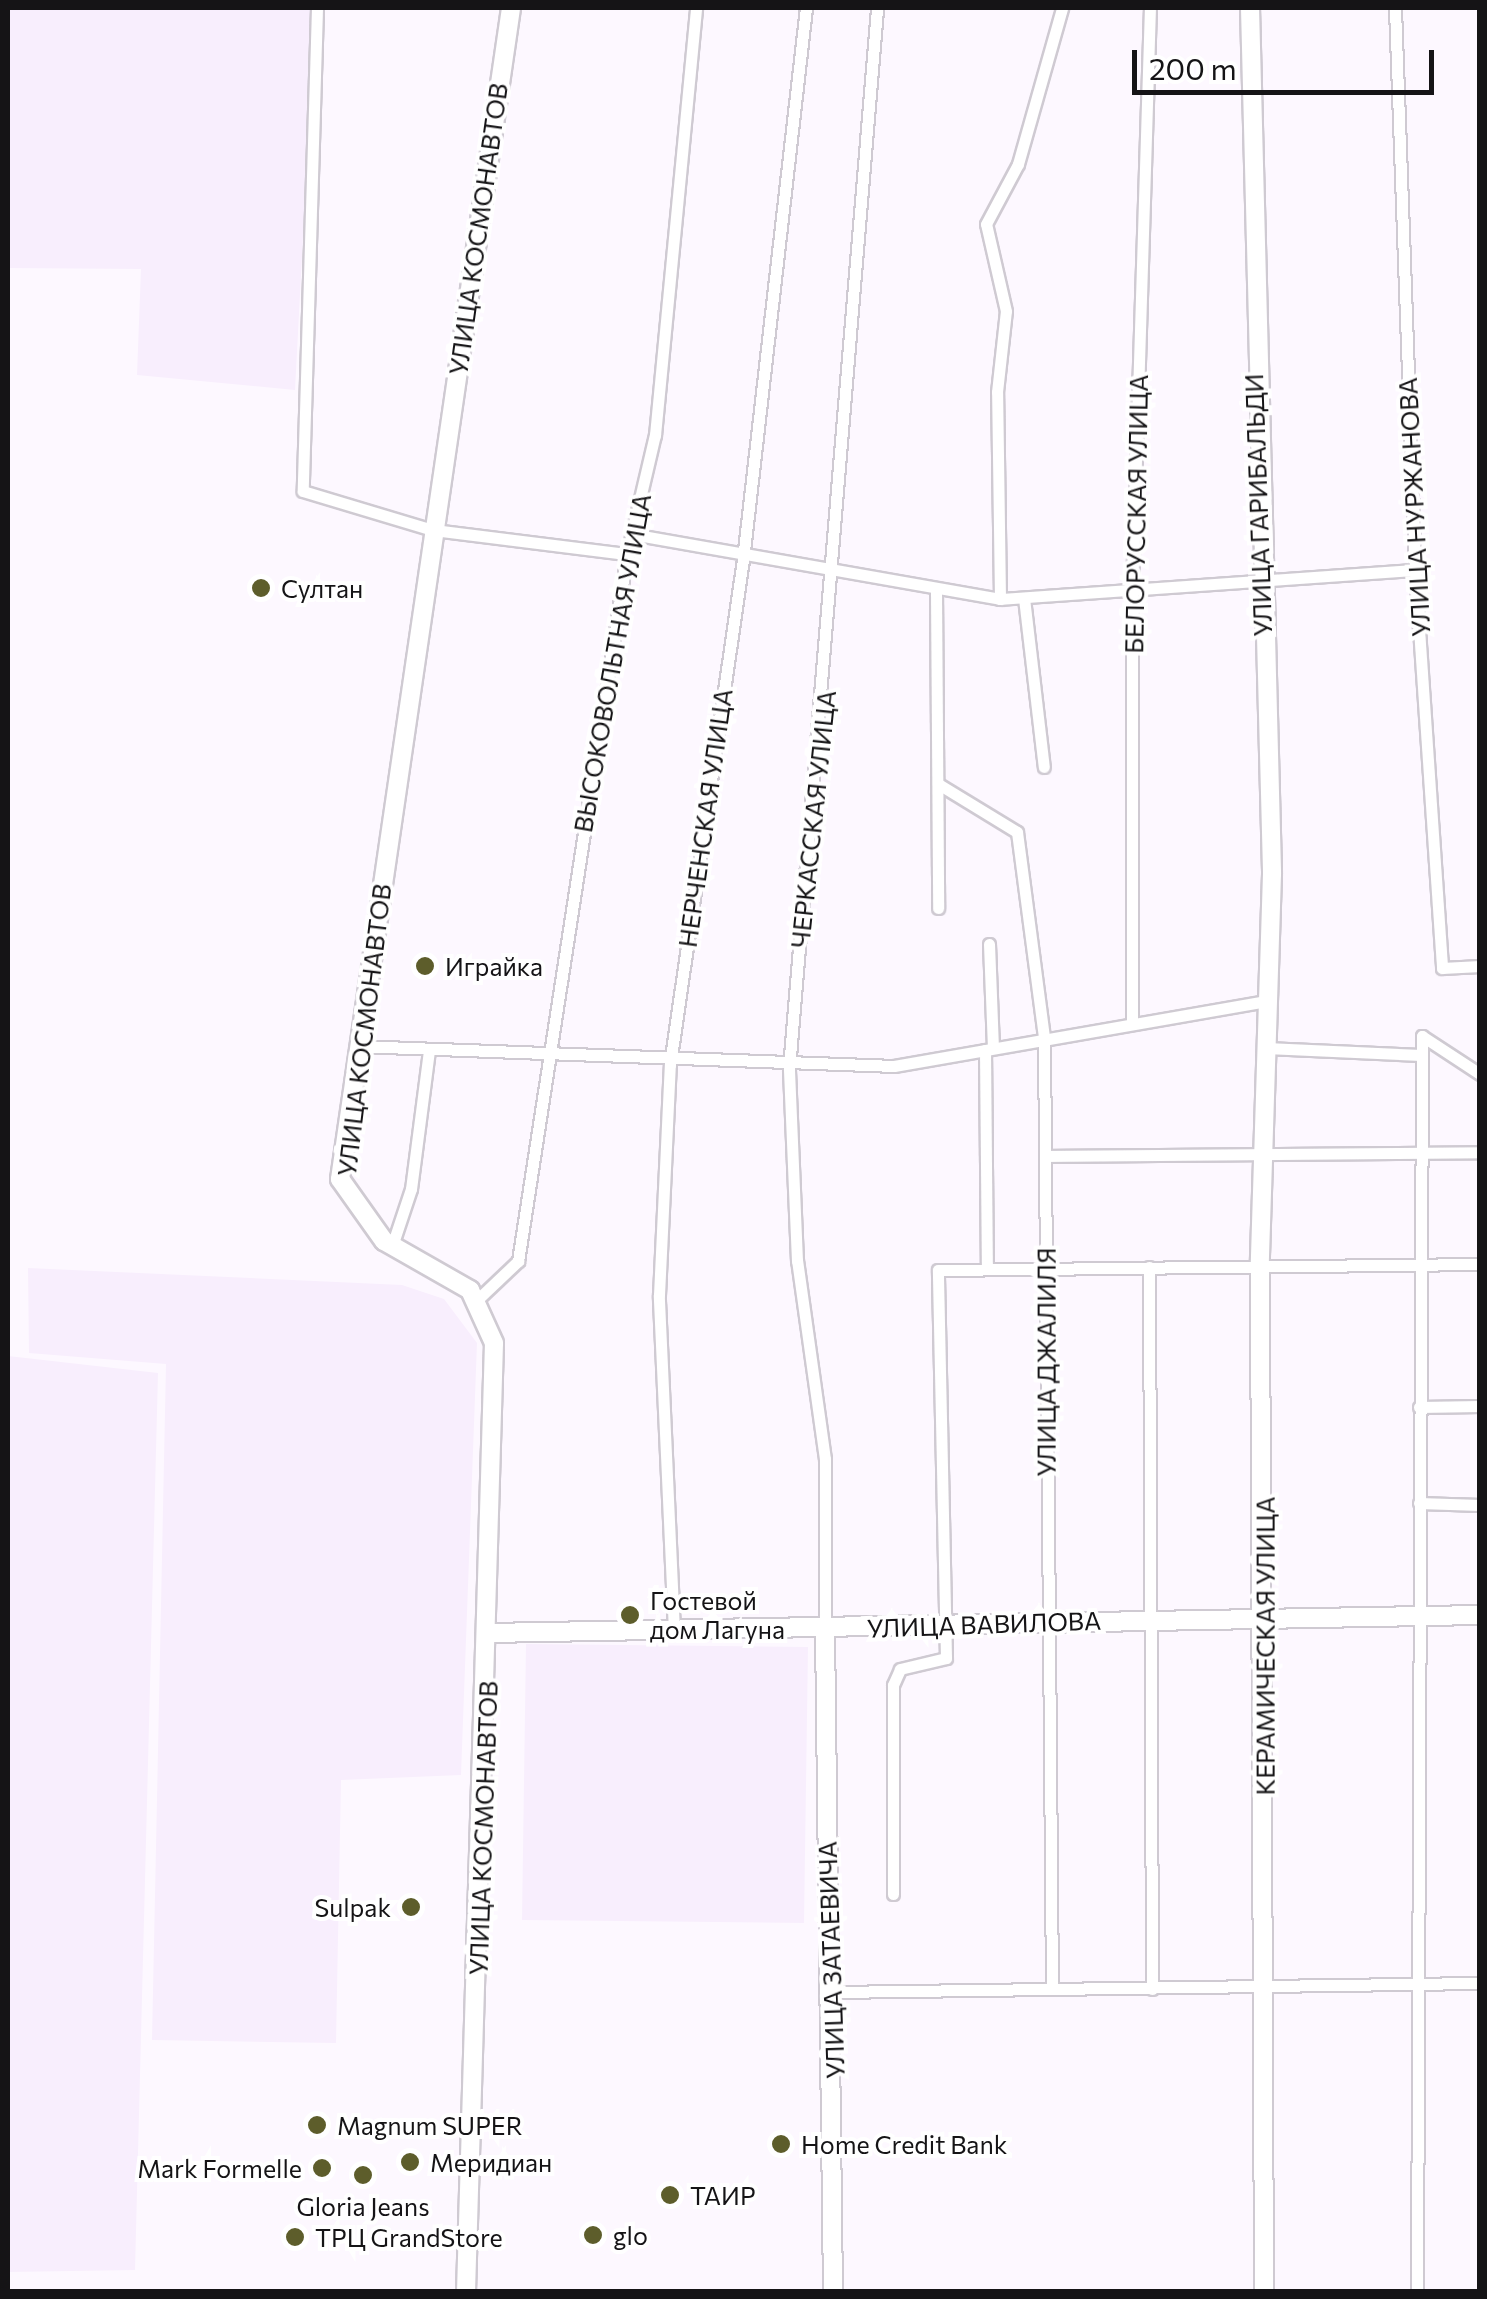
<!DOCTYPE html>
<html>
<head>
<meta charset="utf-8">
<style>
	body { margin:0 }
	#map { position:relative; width:1487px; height:2299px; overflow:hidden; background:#fdf8ff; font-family:Commissioner,sans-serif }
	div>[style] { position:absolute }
	.built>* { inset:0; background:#f8eefd }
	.roads { filter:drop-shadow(2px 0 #cfcad2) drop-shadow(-2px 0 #cfcad2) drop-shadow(0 2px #cfcad2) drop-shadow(0 -2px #cfcad2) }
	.street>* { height:11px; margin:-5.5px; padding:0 5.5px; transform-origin:5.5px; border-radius:5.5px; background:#fff }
	.secondary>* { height:18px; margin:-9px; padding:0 9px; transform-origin:9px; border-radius:9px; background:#fff }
	.dots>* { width:28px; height:28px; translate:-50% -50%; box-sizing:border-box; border:5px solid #fff; border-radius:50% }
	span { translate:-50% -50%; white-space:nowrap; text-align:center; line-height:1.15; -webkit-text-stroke:8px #fff; paint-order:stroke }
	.street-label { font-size:25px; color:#151416 }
	.poi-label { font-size:25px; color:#151416 }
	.left { translate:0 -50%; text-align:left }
	.right { translate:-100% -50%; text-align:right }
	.frame { position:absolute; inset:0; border:10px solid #151416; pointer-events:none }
	.scale { position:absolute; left:1132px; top:50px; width:302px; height:45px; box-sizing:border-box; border:5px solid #151416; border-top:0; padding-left:12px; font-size:30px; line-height:35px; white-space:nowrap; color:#151416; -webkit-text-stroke:8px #fff; paint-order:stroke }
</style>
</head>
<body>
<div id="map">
	<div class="built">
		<i style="clip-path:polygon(8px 8px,315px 8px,295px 390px,137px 375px,141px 269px,8px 268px)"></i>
		<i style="clip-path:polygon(28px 1268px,402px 1285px,444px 1299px,477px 1343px,461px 1775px,341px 1780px,336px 2043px,152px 2040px,166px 1364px,29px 1353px)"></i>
		<i style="clip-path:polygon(8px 1356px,158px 1373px,135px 2270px,8px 2272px)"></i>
		<i style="clip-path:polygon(526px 1644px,808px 1647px,804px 1923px,522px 1920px)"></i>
	</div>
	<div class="roads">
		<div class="street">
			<i style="left:317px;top:8px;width:483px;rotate:91.7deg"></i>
			<i style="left:303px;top:491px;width:136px;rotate:16.7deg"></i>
			<i style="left:433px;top:530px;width:195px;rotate:7.1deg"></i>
			<i style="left:1395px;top:8px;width:562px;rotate:87.96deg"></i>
			<i style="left:1415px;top:570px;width:399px;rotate:86.1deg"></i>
			<i style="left:1442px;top:968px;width:38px;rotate:-3deg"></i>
			<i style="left:632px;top:534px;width:374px;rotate:10deg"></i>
			<i style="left:1000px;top:599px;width:416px;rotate:-4deg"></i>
			<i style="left:936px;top:591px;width:317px;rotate:89.6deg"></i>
			<i style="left:1024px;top:598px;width:170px;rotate:83.3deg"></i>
			<i style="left:1000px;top:599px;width:207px;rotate:-90.8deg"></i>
			<i style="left:997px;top:392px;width:81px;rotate:-83.7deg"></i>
			<i style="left:1006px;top:311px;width:89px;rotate:-102.9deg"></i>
			<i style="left:986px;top:224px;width:68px;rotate:-61.9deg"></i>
			<i style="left:1018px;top:164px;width:162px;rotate:-74.2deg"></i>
			<i style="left:940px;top:785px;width:90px;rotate:31.4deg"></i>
			<i style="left:1017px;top:832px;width:207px;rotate:82.5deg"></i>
			<i style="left:1044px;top:1037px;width:947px;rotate:89.52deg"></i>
			<i style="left:989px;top:944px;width:104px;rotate:87.8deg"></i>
			<i style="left:1132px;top:1021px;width:432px;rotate:-90deg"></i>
			<i style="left:1132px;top:589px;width:581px;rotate:-88.23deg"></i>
			<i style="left:1422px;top:1036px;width:69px;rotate:33.2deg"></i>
			<i style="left:357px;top:1046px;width:537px;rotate:2.13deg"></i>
			<i style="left:894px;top:1066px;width:378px;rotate:-9.9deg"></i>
			<i style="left:1266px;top:1048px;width:155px;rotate:2.6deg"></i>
			<i style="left:985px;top:1050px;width:217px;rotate:89.5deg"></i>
			<i style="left:1046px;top:1156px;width:434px;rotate:-0.5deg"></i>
			<i style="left:392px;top:1246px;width:60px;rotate:-71.6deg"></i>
			<i style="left:411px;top:1189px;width:139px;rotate:-82.6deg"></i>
			<i style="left:1149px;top:1267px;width:722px;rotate:89.76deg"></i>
			<i style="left:477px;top:1300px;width:57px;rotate:-43.6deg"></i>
			<i style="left:518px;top:1261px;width:715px;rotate:-81.24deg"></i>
			<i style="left:627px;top:554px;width:122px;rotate:-76.8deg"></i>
			<i style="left:655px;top:435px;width:429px;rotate:-84.5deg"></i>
			<i style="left:1419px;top:1407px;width:61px;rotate:-0.9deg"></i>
			<i style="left:1419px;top:1503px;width:61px;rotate:1.9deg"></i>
			<i style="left:825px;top:1629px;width:170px;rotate:-90deg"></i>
			<i style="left:825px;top:1459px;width:200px;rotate:-98deg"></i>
			<i style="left:797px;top:1261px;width:193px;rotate:-92.4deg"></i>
			<i style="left:789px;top:1068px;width:1064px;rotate:-85.25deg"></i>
			<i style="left:674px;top:1631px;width:336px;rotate:-92.6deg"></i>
			<i style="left:659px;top:1295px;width:231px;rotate:-87.3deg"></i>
			<i style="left:670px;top:1064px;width:510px;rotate:-81.77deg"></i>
			<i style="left:743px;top:559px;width:555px;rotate:-83.48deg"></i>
			<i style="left:893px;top:1894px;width:209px;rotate:-90deg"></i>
			<i style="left:893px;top:1685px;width:17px;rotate:-66deg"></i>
			<i style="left:900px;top:1669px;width:47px;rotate:-13.4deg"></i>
			<i style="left:946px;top:1658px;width:388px;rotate:-91.2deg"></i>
			<i style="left:938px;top:1270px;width:542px;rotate:-0.63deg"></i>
			<i style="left:834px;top:1992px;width:646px;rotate:-0.8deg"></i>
			<i style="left:1417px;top:2292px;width:1256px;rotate:-89.77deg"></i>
		</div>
		<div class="secondary">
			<i style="left:1250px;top:8px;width:866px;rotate:88.54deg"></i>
			<i style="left:1272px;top:874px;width:390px;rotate:91.8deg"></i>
			<i style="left:1260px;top:1264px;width:1028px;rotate:89.78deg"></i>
			<i style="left:825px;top:1629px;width:663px;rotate:89.31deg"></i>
			<i style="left:488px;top:1633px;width:992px;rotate:-1.04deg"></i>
			<i style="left:466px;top:2292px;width:949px;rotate:-88.31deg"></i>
			<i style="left:494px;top:1343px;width:58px;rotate:-114.4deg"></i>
			<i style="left:470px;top:1290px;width:99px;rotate:-150.3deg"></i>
			<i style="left:384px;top:1241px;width:76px;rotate:-125.4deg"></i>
			<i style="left:340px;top:1179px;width:1183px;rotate:-81.69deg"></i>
		</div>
	</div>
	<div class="dots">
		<i style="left:261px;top:588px;background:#5d5d2b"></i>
		<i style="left:425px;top:966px;background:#5d5d2b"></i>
		<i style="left:630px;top:1615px;background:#5d5d2b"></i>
		<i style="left:411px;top:1907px;background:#5d5d2b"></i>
		<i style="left:317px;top:2125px;background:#5d5d2b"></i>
		<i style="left:781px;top:2144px;background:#5d5d2b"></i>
		<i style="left:410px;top:2162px;background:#5d5d2b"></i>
		<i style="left:322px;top:2168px;background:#5d5d2b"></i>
		<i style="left:363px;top:2175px;background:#5d5d2b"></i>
		<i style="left:670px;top:2195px;background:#5d5d2b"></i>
		<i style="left:593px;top:2235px;background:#5d5d2b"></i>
		<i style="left:295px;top:2237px;background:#5d5d2b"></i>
	</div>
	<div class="street-label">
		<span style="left:478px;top:229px;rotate:-82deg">УЛИЦА КОСМОНАВТОВ</span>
		<span style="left:1258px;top:505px;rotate:-92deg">УЛИЦА ГАРИБАЛЬДИ</span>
		<span style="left:1414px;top:507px;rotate:-93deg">УЛИЦА НУРЖАНОВА</span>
		<span style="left:1136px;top:514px;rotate:-89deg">БЕЛОРУССКАЯ УЛИЦА</span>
		<span style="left:612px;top:663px;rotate:-80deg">ВЫСОКОВОЛЬТНАЯ УЛИЦА</span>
		<span style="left:705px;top:818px;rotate:-82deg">НЕРЧЕНСКАЯ УЛИЦА</span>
		<span style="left:813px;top:819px;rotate:-84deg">ЧЕРКАССКАЯ УЛИЦА</span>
		<span style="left:364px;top:1030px;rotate:-83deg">УЛИЦА КОСМОНАВТОВ</span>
		<span style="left:1046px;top:1362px;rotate:-90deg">УЛИЦА ДЖАЛИЛЯ</span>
		<span style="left:984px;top:1624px;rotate:-2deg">УЛИЦА ВАВИЛОВА</span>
		<span style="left:1265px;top:1646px;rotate:-90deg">КЕРАМИЧЕСКАЯ УЛИЦА</span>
		<span style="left:483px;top:1828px;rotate:-88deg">УЛИЦА КОСМОНАВТОВ</span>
		<span style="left:831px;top:1960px;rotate:-92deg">УЛИЦА ЗАТАЕВИЧА</span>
	</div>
	<div class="poi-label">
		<span class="left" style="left:281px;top:588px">Султан</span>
		<span class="left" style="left:445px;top:966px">Играйка</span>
		<span class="left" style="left:650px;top:1615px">Гостевой<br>дом Лагуна</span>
		<span class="right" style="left:391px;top:1907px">Sulpak</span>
		<span class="left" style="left:337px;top:2125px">Magnum SUPER</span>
		<span class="left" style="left:801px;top:2144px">Home Credit Bank</span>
		<span class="left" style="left:430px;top:2162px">Меридиан</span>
		<span class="right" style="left:302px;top:2168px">Mark Formelle</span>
		<span class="left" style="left:690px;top:2195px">ТАИР</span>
		<span style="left:363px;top:2206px">Gloria Jeans</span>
		<span class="left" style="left:613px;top:2235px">glo</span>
		<span class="left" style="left:315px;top:2237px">ТРЦ GrandStore</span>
	</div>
	<div class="frame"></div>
	<div class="scale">200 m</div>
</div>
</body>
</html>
